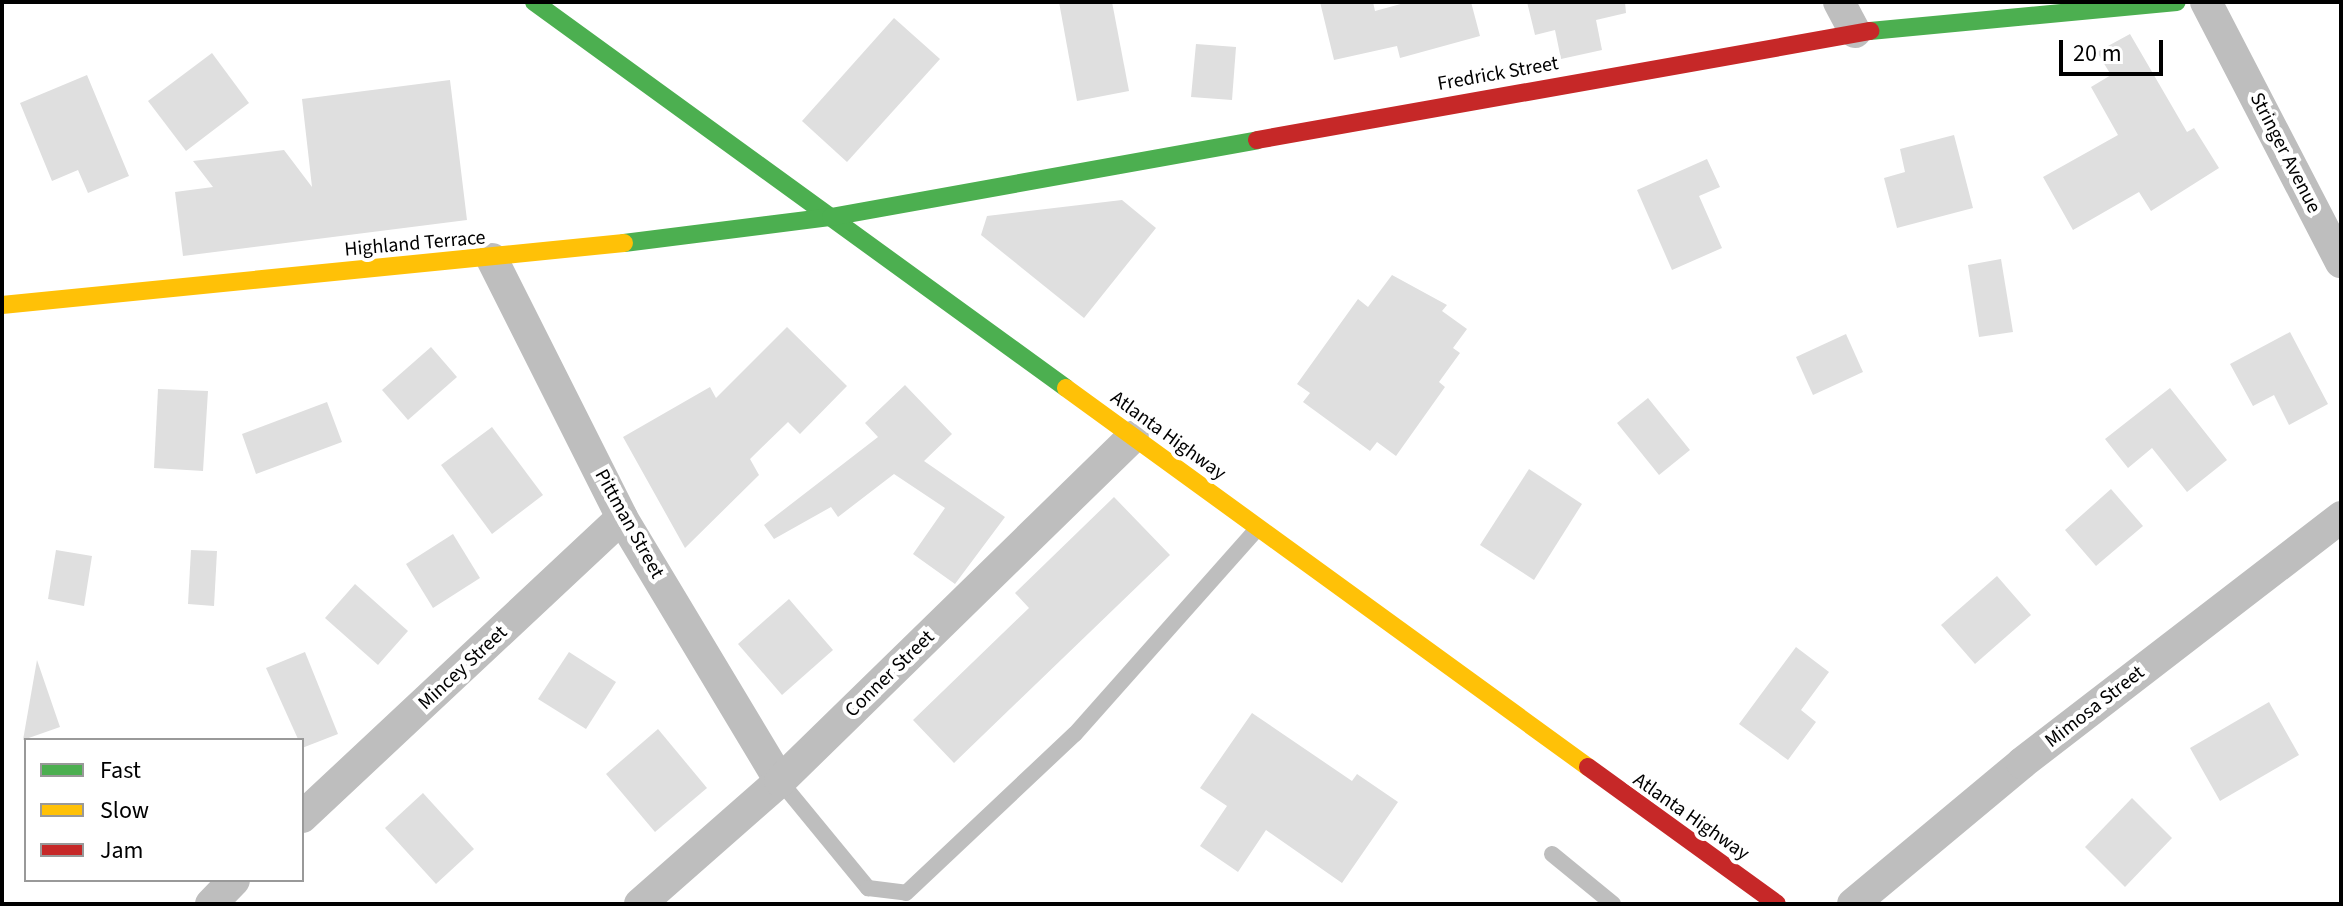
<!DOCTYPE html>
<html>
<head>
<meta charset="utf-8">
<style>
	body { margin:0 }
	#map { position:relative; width:2343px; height:906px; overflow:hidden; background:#fff; font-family:"Source Sans 3",sans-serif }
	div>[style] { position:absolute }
	.building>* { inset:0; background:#dfdfdf }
	.lane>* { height:16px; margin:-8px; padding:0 8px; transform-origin:8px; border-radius:8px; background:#bebebe }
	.street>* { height:32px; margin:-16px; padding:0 16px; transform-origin:16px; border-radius:16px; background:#bebebe }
	.fast>* { height:18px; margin:-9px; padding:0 9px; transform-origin:9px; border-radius:9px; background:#4caf50 }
	.slow>* { height:18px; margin:-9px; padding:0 9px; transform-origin:9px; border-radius:9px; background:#ffc107 }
	.jam>* { height:18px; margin:-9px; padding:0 9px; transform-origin:9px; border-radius:9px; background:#c62828 }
	span { translate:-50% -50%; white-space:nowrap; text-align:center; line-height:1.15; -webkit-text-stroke:8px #fff; paint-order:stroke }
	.street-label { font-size:20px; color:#000 }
	.frame { position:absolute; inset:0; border:4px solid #000; pointer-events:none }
	.legend { position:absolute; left:24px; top:738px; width:280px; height:144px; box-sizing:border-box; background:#fff; border:2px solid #999; margin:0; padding:10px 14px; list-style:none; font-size:24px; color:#000 }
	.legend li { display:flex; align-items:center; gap:16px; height:40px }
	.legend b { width:40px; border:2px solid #999 }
	.scale { position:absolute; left:2059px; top:40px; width:104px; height:36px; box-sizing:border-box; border:4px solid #000; border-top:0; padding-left:10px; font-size:24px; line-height:28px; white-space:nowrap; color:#000; -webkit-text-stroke:6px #fff; paint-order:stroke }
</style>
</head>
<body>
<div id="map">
	<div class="building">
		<i style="clip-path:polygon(1059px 2px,1112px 2px,1129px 91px,1077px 101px)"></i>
		<i style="clip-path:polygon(1320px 2px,1373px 2px,1375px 11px,1408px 2px,1471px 2px,1480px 36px,1400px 58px,1397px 46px,1334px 60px)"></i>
		<i style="clip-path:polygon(1527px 2px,1625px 2px,1626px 13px,1596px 20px,1602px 50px,1561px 59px,1555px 30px,1535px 35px)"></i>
		<i style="clip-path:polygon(894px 18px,940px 59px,847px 162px,802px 121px)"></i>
		<i style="clip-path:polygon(2130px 34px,2187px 132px,2194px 128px,2219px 168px,2151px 211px,2139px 192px,2073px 230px,2043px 177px,2118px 135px,2091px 87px,2111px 75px,2097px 52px)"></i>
		<i style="clip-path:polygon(1196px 44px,1236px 47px,1232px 100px,1191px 97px)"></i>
		<i style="clip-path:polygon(212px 53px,249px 103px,186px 151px,148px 101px)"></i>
		<i style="clip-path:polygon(87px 75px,129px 176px,88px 193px,78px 170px,52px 181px,20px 103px)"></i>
		<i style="clip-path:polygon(450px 80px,467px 220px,183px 256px,175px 192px,213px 187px,193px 161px,284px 150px,312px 187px,302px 99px)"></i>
		<i style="clip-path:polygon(1954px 135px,1973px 208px,1897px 228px,1884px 178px,1905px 172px,1900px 149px)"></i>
		<i style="clip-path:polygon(1707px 159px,1720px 187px,1699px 196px,1722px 248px,1672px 270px,1637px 190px)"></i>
		<i style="clip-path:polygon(1122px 200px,1156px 228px,1084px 318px,981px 235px,987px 216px)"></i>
		<i style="clip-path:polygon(2001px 259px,2013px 332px,1979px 337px,1968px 265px)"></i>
		<i style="clip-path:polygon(1392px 275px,1447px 305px,1442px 311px,1467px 329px,1453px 348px,1460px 353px,1439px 382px,1445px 387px,1396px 456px,1377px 442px,1370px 451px,1303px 402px,1310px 393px,1297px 384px,1358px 299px,1368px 307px)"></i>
		<i style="clip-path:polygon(787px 327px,847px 386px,800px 434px,788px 422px,750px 459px,759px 475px,685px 548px,623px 437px,710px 387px,716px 398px)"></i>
		<i style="clip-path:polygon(2290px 332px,2328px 404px,2289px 425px,2274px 395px,2253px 406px,2230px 364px)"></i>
		<i style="clip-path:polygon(1846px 334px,1863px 372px,1813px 395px,1796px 357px)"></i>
		<i style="clip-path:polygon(431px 347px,457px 377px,408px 420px,382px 390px)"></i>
		<i style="clip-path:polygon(905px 385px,952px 434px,924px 461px,1005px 517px,955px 584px,913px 554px,945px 508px,894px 474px,838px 517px,831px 507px,774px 539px,764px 525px,878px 437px,865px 423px)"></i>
		<i style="clip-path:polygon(2170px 388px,2227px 460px,2187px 492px,2152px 448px,2128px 468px,2105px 439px)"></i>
		<i style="clip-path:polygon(158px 389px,208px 391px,203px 471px,154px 468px)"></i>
		<i style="clip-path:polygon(1648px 398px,1690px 450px,1659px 475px,1617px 423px)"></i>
		<i style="clip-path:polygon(327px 402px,342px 442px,256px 474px,242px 434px)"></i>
		<i style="clip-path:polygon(492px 427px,543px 495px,492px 534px,441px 465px)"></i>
		<i style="clip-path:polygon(1529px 469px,1582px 504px,1534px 580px,1480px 545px)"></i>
		<i style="clip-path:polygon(2111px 489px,2143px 526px,2096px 566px,2065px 530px)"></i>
		<i style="clip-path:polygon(1114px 497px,1170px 555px,954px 763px,913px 720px,1029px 608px,1015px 593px)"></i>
		<i style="clip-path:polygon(453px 534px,480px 578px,433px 608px,406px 564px)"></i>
		<i style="clip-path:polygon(56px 550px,92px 556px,84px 606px,48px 599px)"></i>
		<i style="clip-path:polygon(191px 550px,217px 551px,214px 606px,188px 604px)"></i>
		<i style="clip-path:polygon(1997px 576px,2031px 615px,1975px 664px,1941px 625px)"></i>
		<i style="clip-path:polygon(355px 584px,408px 631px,378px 665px,325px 618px)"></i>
		<i style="clip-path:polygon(789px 599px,833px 650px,782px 695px,738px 644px)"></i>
		<i style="clip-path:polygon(1796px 647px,1829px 672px,1801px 710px,1816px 722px,1788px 760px,1739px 724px)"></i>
		<i style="clip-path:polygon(305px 652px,338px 734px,302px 748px,266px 668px)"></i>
		<i style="clip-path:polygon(569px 652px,616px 682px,586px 729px,538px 699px)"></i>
		<i style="clip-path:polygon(37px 660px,60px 727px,23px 740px)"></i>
		<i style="clip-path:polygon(2269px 702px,2299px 755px,2220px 801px,2190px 748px)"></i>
		<i style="clip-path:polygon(1252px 713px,1352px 781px,1357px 774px,1398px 802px,1342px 883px,1266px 830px,1238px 872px,1200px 846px,1227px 806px,1200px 788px)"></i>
		<i style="clip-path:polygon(658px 729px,707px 788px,655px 832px,606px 774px)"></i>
		<i style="clip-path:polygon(423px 793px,474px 849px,436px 884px,385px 828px)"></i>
		<i style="clip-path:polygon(2132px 798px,2172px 838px,2125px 887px,2085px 847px)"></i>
	</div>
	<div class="lane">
		<i style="left:780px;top:781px;width:139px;rotate:50.6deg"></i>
		<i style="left:868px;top:888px;width:38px;rotate:7deg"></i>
		<i style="left:906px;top:893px;width:232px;rotate:-43.3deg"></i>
		<i style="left:1075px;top:734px;width:274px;rotate:-48.4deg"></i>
		<i style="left:1552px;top:854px;width:79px;rotate:39.3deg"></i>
	</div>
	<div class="street">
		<i style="left:1839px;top:2px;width:34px;rotate:62deg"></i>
		<i style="left:2206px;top:2px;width:293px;rotate:62.6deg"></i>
		<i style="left:492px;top:259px;width:290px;rotate:63.3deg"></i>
		<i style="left:622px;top:518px;width:307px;rotate:59deg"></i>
		<i style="left:302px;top:817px;width:438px;rotate:-43.1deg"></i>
		<i style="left:211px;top:904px;width:33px;rotate:-46deg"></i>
		<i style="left:640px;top:904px;width:186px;rotate:-41.3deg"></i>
		<i style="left:780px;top:781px;width:493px;rotate:-44.3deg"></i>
		<i style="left:1853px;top:904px;width:220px;rotate:-39.8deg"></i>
		<i style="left:2022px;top:763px;width:403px;rotate:-37.6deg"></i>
	</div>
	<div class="fast">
		<i style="left:534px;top:2px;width:657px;rotate:35.96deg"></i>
		<i style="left:1870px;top:31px;width:308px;rotate:-5.4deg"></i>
		<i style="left:624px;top:243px;width:209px;rotate:-7.2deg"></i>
		<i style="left:831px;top:217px;width:433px;rotate:-10.2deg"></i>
	</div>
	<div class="slow">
		<i style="left:2px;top:305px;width:625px;rotate:-5.69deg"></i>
		<i style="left:1066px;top:388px;width:645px;rotate:35.98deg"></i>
	</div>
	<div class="jam">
		<i style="left:1257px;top:140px;width:623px;rotate:-10.08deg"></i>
		<i style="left:1588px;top:767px;width:233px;rotate:35.9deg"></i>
	</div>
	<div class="street-label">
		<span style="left:1498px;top:74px;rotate:-10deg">Fredrick Street</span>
		<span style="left:2285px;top:153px;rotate:63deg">Stringer Avenue</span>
		<span style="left:415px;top:244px;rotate:-5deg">Highland Terrace</span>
		<span style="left:1168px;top:436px;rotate:36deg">Atlanta Highway</span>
		<span style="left:629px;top:524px;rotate:61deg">Pittman Street</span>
		<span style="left:463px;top:668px;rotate:-43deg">Mincey Street</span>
		<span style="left:890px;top:674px;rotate:-44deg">Conner Street</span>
		<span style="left:2095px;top:707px;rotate:-38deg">Mimosa Street</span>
		<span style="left:1691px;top:817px;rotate:35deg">Atlanta Highway</span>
	</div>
	<div class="frame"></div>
	<ul class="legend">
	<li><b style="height:10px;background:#4caf50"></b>Fast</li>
	<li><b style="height:10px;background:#ffc107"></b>Slow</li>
	<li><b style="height:10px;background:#c62828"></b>Jam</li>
	</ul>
	<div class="scale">20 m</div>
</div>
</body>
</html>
